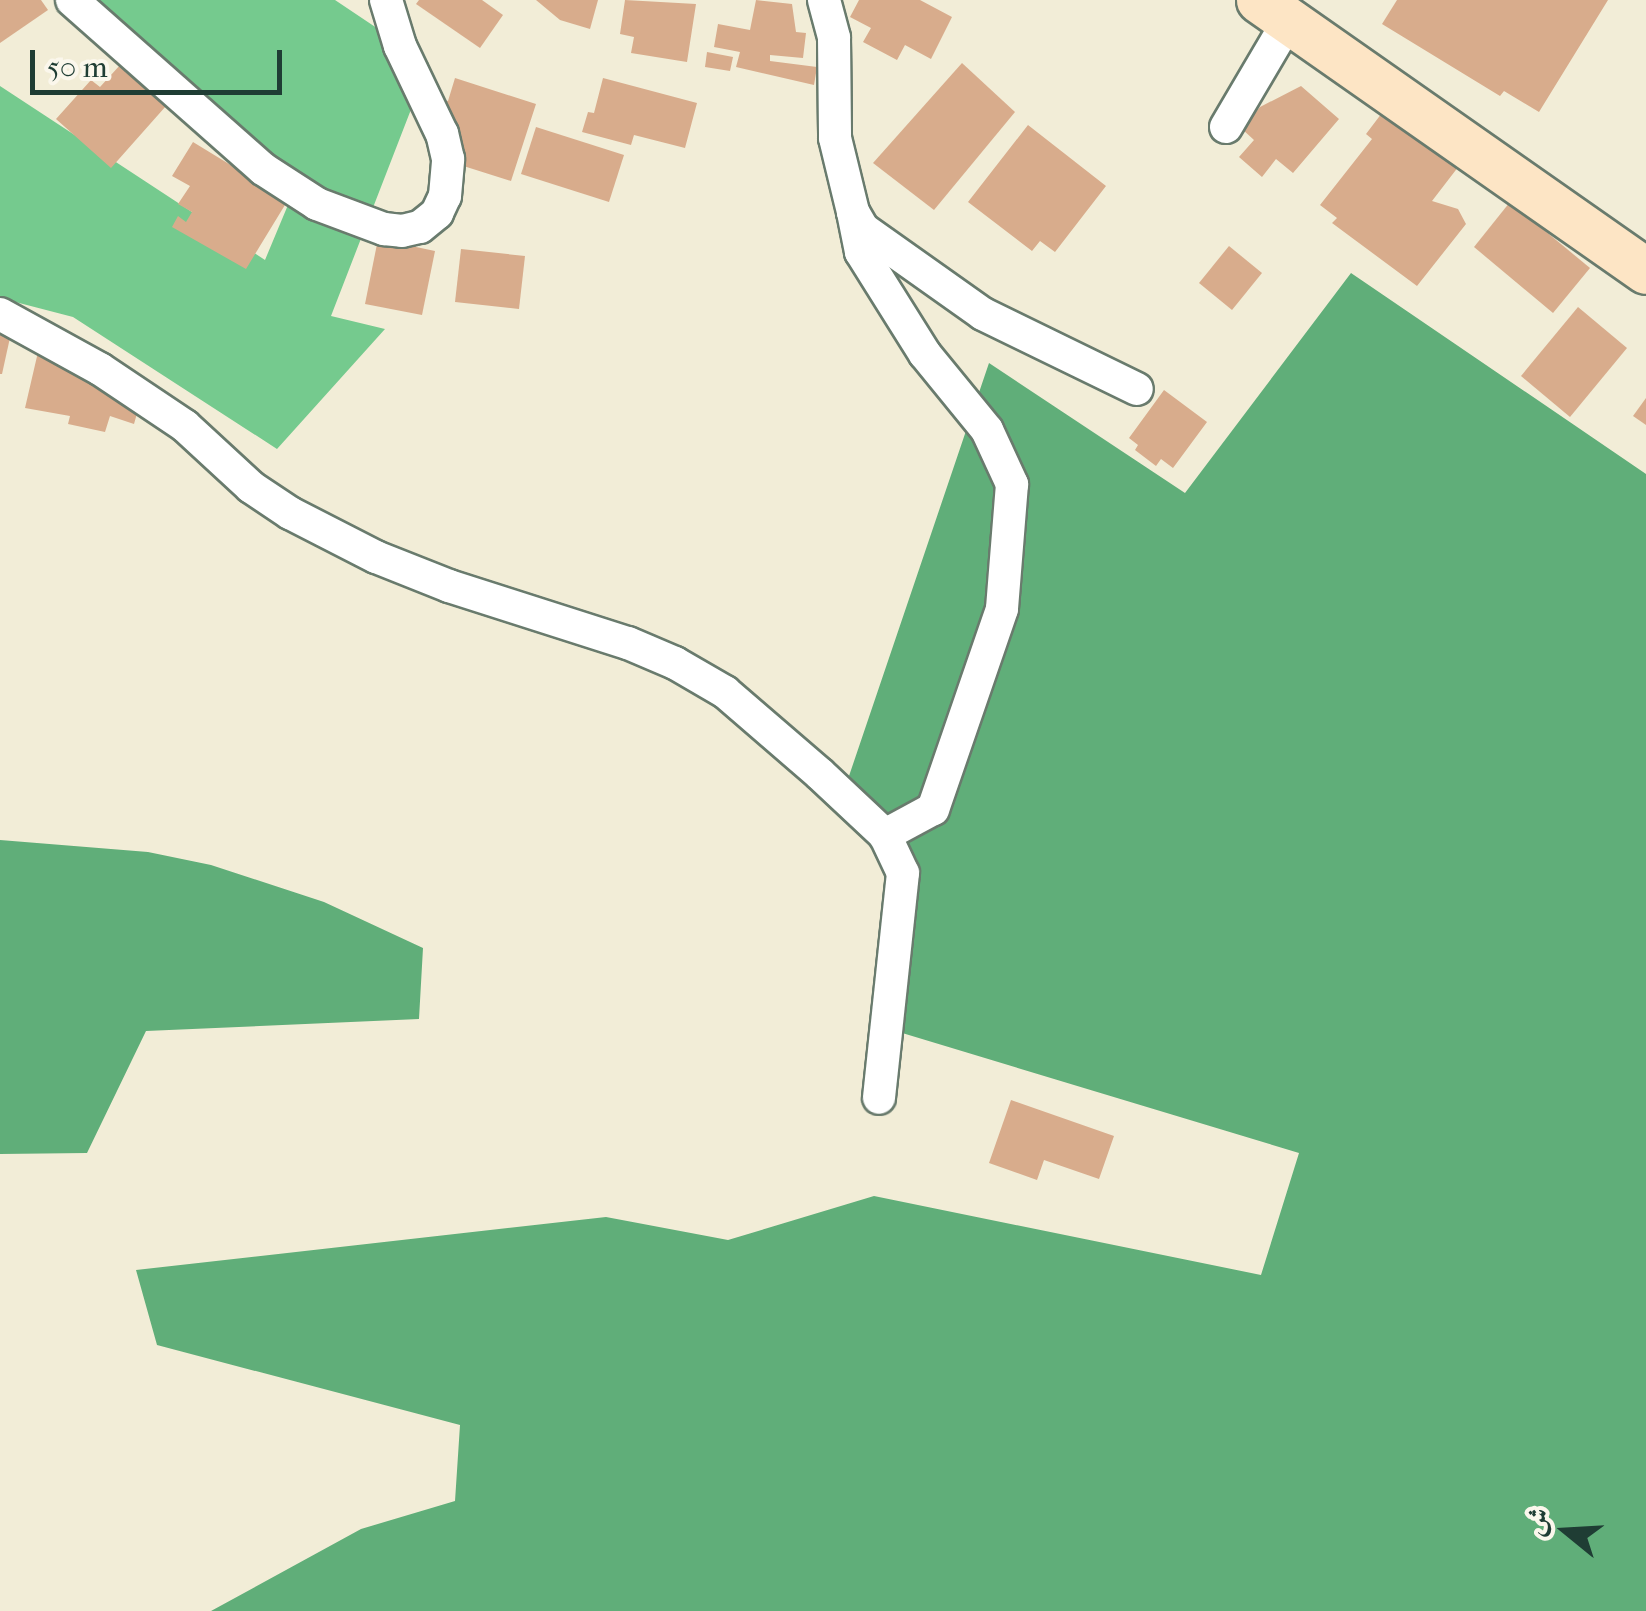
<!DOCTYPE html>
<html>
<head>
<meta charset="utf-8">
<style>
	body { margin:0 }
	#map { position:relative; width:1646px; height:1611px; overflow:hidden; background:#f2edd7; font-family:"IM FELL French Canon",Amiri,serif }
	div>[style] { position:absolute }
	.green>* { inset:0; background:#75ca8e }
	.forest>* { inset:0; background:#60ae79 }
	.building>* { inset:0; background:#d8ac8c }
	.roads { filter:drop-shadow(2px 0 #697b6d) drop-shadow(-2px 0 #697b6d) drop-shadow(0 2px #697b6d) drop-shadow(0 -2px #697b6d) }
	.street>* { height:32px; margin:-16px; padding:0 16px; transform-origin:16px; border-radius:16px; background:#fff }
	.secondary>* { height:45px; margin:-22.5px; padding:0 22.5px; transform-origin:22.5px; border-radius:22.5px; background:#fde5c5 }
	span { translate:-50% -50%; white-space:nowrap; text-align:center; line-height:1.15; -webkit-text-stroke:9px #fbf7ec; paint-order:stroke }
	.north { position:absolute; left:1516px; top:1481px; width:100px; height:100px; -webkit-text-stroke:8px #fbf7ec; paint-order:stroke; rotate:288deg; font-size:28px; font-weight:700; line-height:40px; text-align:center; color:#1f3d34 }
	.north::after { content:''; display:block; margin:auto; width:35px; height:45px; background:#1f3d34; clip-path:polygon(50% 0,100% 100%,50% 72%,0 100%) }
	.scale { position:absolute; left:30px; top:50px; width:252px; height:45px; box-sizing:border-box; border:5px solid #1f3d34; border-top:0; padding-left:12px; font-size:30px; line-height:35px; white-space:nowrap; color:#1f3d34; -webkit-text-stroke:8px #fbf7ec; paint-order:stroke }
</style>
</head>
<body>
<div id="map">
	<div class="green">
		<i style="clip-path:polygon(84px 0,335px 0,429px 63px,331px 316px,385px 329px,277px 449px,73px 317px,0 298px,0 86px,265px 260px,298px 181px)"></i>
	</div>
	<div class="forest">
		<i style="clip-path:polygon(1351px 273px,1646px 474px,1646px 1611px,211px 1611px,361px 1529px,455px 1501px,460px 1425px,157px 1345px,136px 1270px,606px 1217px,728px 1240px,874px 1196px,1261px 1275px,1299px 1153px,889px 1029px,905px 906px,849px 776px,989px 363px,1185px 493px)"></i>
		<i style="clip-path:polygon(0 840px,148px 852px,211px 865px,324px 902px,423px 948px,419px 1019px,146px 1031px,87px 1153px,0 1154px)"></i>
	</div>
	<div class="building">
		<i style="clip-path:polygon(0 0,41px 0,48px 10px,0 43px)"></i>
		<i style="clip-path:polygon(419px 0,482px 0,503px 15px,480px 48px,416px 4px)"></i>
		<i style="clip-path:polygon(536px 0,598px 0,590px 29px,560px 20px)"></i>
		<i style="clip-path:polygon(625px 0,696px 4px,687px 62px,631px 53px,634px 37px,620px 34px)"></i>
		<i style="clip-path:polygon(756px 0,792px 4px,796px 32px,806px 33px,803px 58px,770px 55px,770px 61px,817px 67px,814px 85px,736px 67px,740px 52px,714px 47px,718px 24px,750px 30px)"></i>
		<i style="clip-path:polygon(859px 0,920px 0,952px 17px,931px 59px,905px 45px,897px 60px,863px 42px,871px 28px,850px 17px)"></i>
		<i style="clip-path:polygon(1397px 0,1608px 0,1539px 112px,1504px 91px,1500px 96px,1382px 24px)"></i>
		<i style="clip-path:polygon(707px 52px,733px 57px,730px 71px,705px 67px)"></i>
		<i style="clip-path:polygon(962px 63px,1015px 112px,934px 210px,873px 163px)"></i>
		<i style="clip-path:polygon(121px 64px,166px 106px,111px 168px,56px 119px,91px 80px,100px 87px)"></i>
		<i style="clip-path:polygon(455px 78px,536px 104px,511px 181px,454px 163px,443px 100px,448px 101px)"></i>
		<i style="clip-path:polygon(603px 78px,697px 103px,685px 148px,634px 135px,631px 145px,582px 132px,588px 112px,594px 113px)"></i>
		<i style="clip-path:polygon(1301px 86px,1339px 119px,1293px 173px,1276px 159px,1262px 177px,1239px 157px,1254px 140px,1242px 129px,1260px 107px)"></i>
		<i style="clip-path:polygon(1388px 105px,1462px 162px,1432px 201px,1458px 209px,1466px 224px,1417px 286px,1332px 223px,1337px 218px,1320px 205px,1372px 139px,1366px 134px)"></i>
		<i style="clip-path:polygon(1028px 125px,1106px 186px,1055px 252px,1040px 241px,1032px 251px,968px 202px)"></i>
		<i style="clip-path:polygon(536px 127px,624px 155px,609px 202px,521px 174px)"></i>
		<i style="clip-path:polygon(193px 142px,288px 200px,246px 269px,172px 227px,178px 216px,186px 222px,192px 212px,178px 204px,190px 186px,172px 176px)"></i>
		<i style="clip-path:polygon(1510px 202px,1590px 268px,1553px 313px,1474px 247px)"></i>
		<i style="clip-path:polygon(378px 239px,435px 251px,422px 315px,365px 304px)"></i>
		<i style="clip-path:polygon(1229px 246px,1262px 273px,1232px 310px,1199px 283px)"></i>
		<i style="clip-path:polygon(461px 249px,525px 256px,519px 309px,455px 302px)"></i>
		<i style="clip-path:polygon(1578px 307px,1627px 348px,1570px 417px,1521px 376px)"></i>
		<i style="clip-path:polygon(0 319px,13px 324px,2px 374px,0 374px)"></i>
		<i style="clip-path:polygon(38px 352px,140px 403px,134px 424px,110px 416px,105px 432px,68px 424px,70px 416px,25px 408px)"></i>
		<i style="clip-path:polygon(1164px 390px,1207px 422px,1173px 468px,1161px 459px,1156px 466px,1135px 450px,1138px 445px,1129px 438px)"></i>
		<i style="clip-path:polygon(1646px 398px,1646px 425px,1633px 416px)"></i>
		<i style="clip-path:polygon(1011px 1100px,1114px 1136px,1099px 1179px,1044px 1160px,1037px 1180px,989px 1163px)"></i>
	</div>
	<div class="roads">
		<div class="street">
			<i style="left:72px;top:0;width:255px;rotate:41.5deg"></i>
			<i style="left:263px;top:169px;width:64px;rotate:32.9deg"></i>
			<i style="left:317px;top:204px;width:72px;rotate:20.5deg"></i>
			<i style="left:384px;top:229px;width:18px;rotate:6deg"></i>
			<i style="left:402px;top:231px;width:18px;rotate:-13deg"></i>
			<i style="left:420px;top:227px;width:22px;rotate:-39deg"></i>
			<i style="left:437px;top:213px;width:19px;rotate:-65deg"></i>
			<i style="left:445px;top:196px;width:37px;rotate:-85deg"></i>
			<i style="left:448px;top:159px;width:26px;rotate:-103deg"></i>
			<i style="left:442px;top:134px;width:98px;rotate:-115.5deg"></i>
			<i style="left:400px;top:46px;width:48px;rotate:-106.9deg"></i>
			<i style="left:824px;top:0;width:39px;rotate:75deg"></i>
			<i style="left:834px;top:38px;width:100px;rotate:89.4deg"></i>
			<i style="left:835px;top:138px;width:76px;rotate:76.3deg"></i>
			<i style="left:853px;top:212px;width:20px;rotate:60deg"></i>
			<i style="left:863px;top:229px;width:147px;rotate:35.3deg"></i>
			<i style="left:983px;top:314px;width:171px;rotate:26deg"></i>
			<i style="left:1226px;top:127px;width:124px;rotate:-59.5deg"></i>
			<i style="left:853px;top:212px;width:41px;rotate:78.7deg"></i>
			<i style="left:861px;top:252px;width:120px;rotate:57.9deg"></i>
			<i style="left:925px;top:354px;width:98px;rotate:50.8deg"></i>
			<i style="left:987px;top:430px;width:60px;rotate:65.2deg"></i>
			<i style="left:1012px;top:484px;width:125px;rotate:94.6deg"></i>
			<i style="left:1002px;top:609px;width:212px;rotate:109deg"></i>
			<i style="left:933px;top:809px;width:55px;rotate:151.6deg"></i>
			<i style="left:0;top:314px;width:114px;rotate:28.8deg"></i>
			<i style="left:100px;top:369px;width:102px;rotate:33.8deg"></i>
			<i style="left:185px;top:426px;width:90px;rotate:42.7deg"></i>
			<i style="left:251px;top:487px;width:47px;rotate:33.7deg"></i>
			<i style="left:290px;top:513px;width:97px;rotate:27.1deg"></i>
			<i style="left:376px;top:557px;width:79px;rotate:21.7deg"></i>
			<i style="left:449px;top:586px;width:188px;rotate:17.7deg"></i>
			<i style="left:628px;top:643px;width:51px;rotate:23.1deg"></i>
			<i style="left:675px;top:663px;width:58px;rotate:30.1deg"></i>
			<i style="left:725px;top:692px;width:125px;rotate:40.8deg"></i>
			<i style="left:820px;top:774px;width:89px;rotate:43.2deg"></i>
			<i style="left:885px;top:835px;width:42px;rotate:64.7deg"></i>
			<i style="left:903px;top:873px;width:226px;rotate:96.1deg"></i>
		</div>
		<div class="secondary">
			<i style="left:1259px;top:0;width:472px;rotate:35deg"></i>
		</div>
	</div>
	<div class="north">ش</div>
	<div class="scale">50 m</div>
</div>
</body>
</html>
